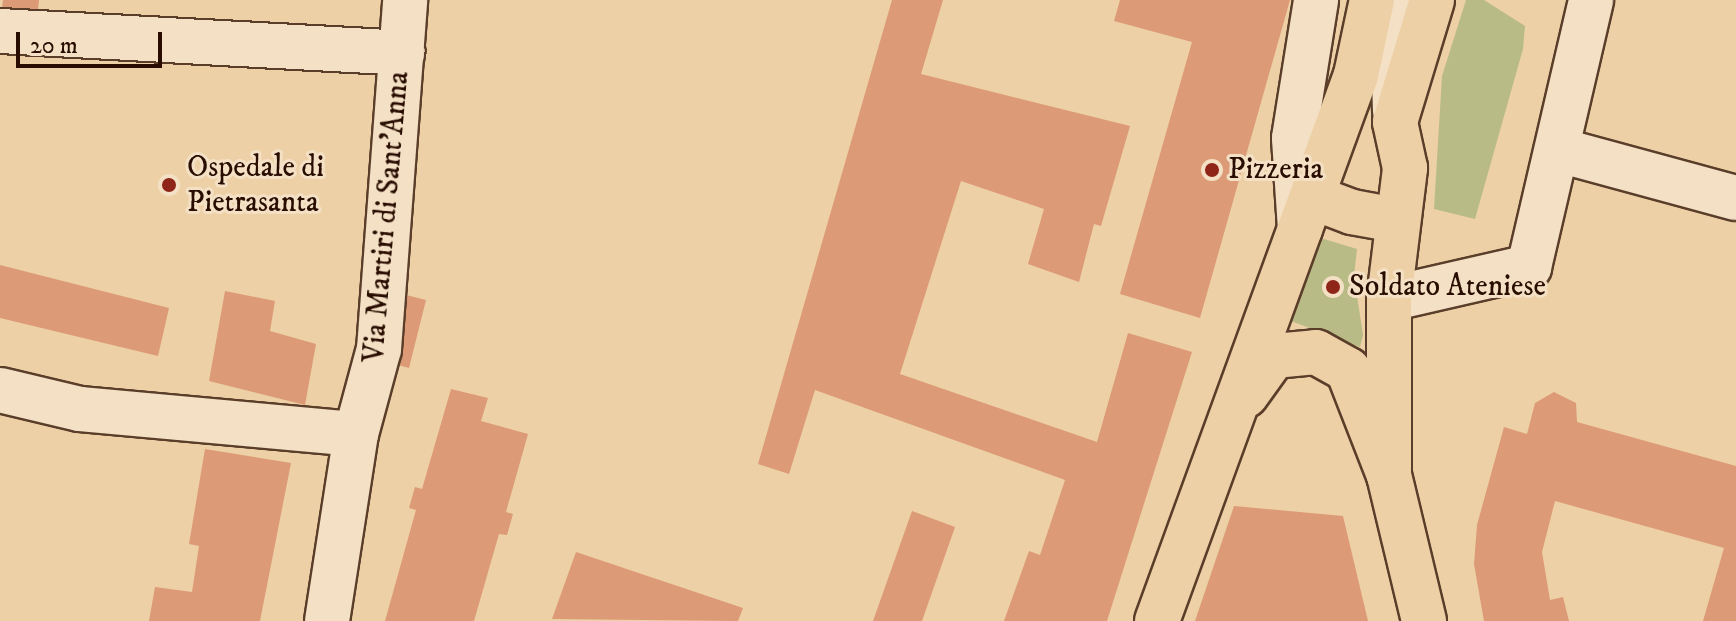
<!DOCTYPE html>
<html>
<head>
<meta charset="utf-8">
<style>
	body { margin:0 }
	#map { position:relative; width:1736px; height:621px; overflow:hidden; background:#edd0a6; font-family:"IM FELL DW Pica",serif }
	div>[style] { position:absolute }
	.green>* { inset:0; background:#b9bb86 }
	.building>* { inset:0; background:#dc9a76 }
	.roads { filter:drop-shadow(2px 0 #5a3e2a) drop-shadow(-2px 0 #5a3e2a) drop-shadow(0 2px #5a3e2a) drop-shadow(0 -2px #5a3e2a) }
	.minor>* { height:44px; margin:-22px; padding:0 22px; transform-origin:22px; border-radius:22px; background:#f3e0c5 }
	.major>* { height:44px; margin:-22px; padding:0 22px; transform-origin:22px; border-radius:22px; background:#edd0a6 }
	.dots>* { width:22px; height:22px; translate:-50% -50%; box-sizing:border-box; border:4px solid #f3e0c5; border-radius:50% }
	span { translate:-50% -50%; white-space:nowrap; text-align:center; line-height:1.15; -webkit-text-stroke:6px #f3e0c5; paint-order:stroke }
	.poi-label { font-size:30px; color:#290d01 }
	.left { translate:0 -50%; text-align:left }
	.street-label { font-size:30px; color:#290d01 }
	.scale { position:absolute; left:16px; top:32px; width:146px; height:36px; box-sizing:border-box; border:4px solid #290d01; border-top:0; padding-left:10px; font-size:24px; line-height:28px; white-space:nowrap; color:#290d01; -webkit-text-stroke:6px #f3e0c5; paint-order:stroke }
</style>
</head>
<body>
<div id="map">
	<div class="green">
		<i style="clip-path:polygon(1466px 0,1484px 0,1525px 26px,1523px 49px,1475px 219px,1434px 209px,1442px 76px)"></i>
		<i style="clip-path:polygon(1324px 239px,1357px 249px,1354px 276px,1363px 335px,1360px 347px,1291px 321px,1317px 242px)"></i>
	</div>
	<div class="building">
		<i style="clip-path:polygon(3px 0,39px 0,37px 20px,1px 17px)"></i>
		<i style="clip-path:polygon(892px 0,943px 0,921px 74px,1130px 126px,1101px 226px,1094px 224px,1079px 282px,1028px 264px,1044px 209px,961px 181px,900px 374px,1097px 442px,1128px 333px,1192px 352px,1107px 621px,1004px 621px,1029px 551px,1040px 555px,1065px 480px,815px 390px,789px 474px,758px 464px)"></i>
		<i style="clip-path:polygon(1120px 0,1290px 0,1200px 318px,1120px 294px,1192px 42px,1114px 21px)"></i>
		<i style="clip-path:polygon(0 265px,169px 308px,158px 356px,0 318px)"></i>
		<i style="clip-path:polygon(225px 291px,275px 301px,270px 331px,316px 344px,305px 405px,209px 381px)"></i>
		<i style="clip-path:polygon(398px 293px,426px 300px,409px 368px,380px 360px)"></i>
		<i style="clip-path:polygon(451px 389px,488px 398px,481px 421px,528px 434px,506px 512px,513px 514px,507px 535px,499px 534px,474px 621px,385px 621px,416px 510px,409px 508px,415px 487px,422px 489px)"></i>
		<i style="clip-path:polygon(1554px 392px,1576px 403px,1577px 422px,1736px 466px,1736px 621px,1703px 621px,1724px 548px,1555px 501px,1542px 552px,1550px 600px,1563px 597px,1569px 621px,1484px 621px,1474px 564px,1477px 525px,1504px 427px,1527px 434px,1535px 403px)"></i>
		<i style="clip-path:polygon(205px 449px,291px 463px,260px 621px,149px 621px,155px 587px,192px 592px,199px 546px,189px 544px)"></i>
		<i style="clip-path:polygon(1234px 506px,1343px 516px,1368px 621px,1195px 621px)"></i>
		<i style="clip-path:polygon(912px 511px,955px 527px,922px 621px,873px 621px)"></i>
		<i style="clip-path:polygon(576px 552px,743px 608px,738px 621px,552px 619px)"></i>
	</div>
	<div class="roads">
		<div class="minor">
			<i style="left:0;top:31px;width:403px;rotate:3.1deg"></i>
			<i style="left:1395px;top:111px;width:64px;rotate:-91.8deg"></i>
			<i style="left:1393px;top:47px;width:47px;rotate:-82.7deg"></i>
			<i style="left:1559px;top:150px;width:183px;rotate:15.2deg"></i>
			<i style="left:1300px;top:229px;width:91px;rotate:-93.8deg"></i>
			<i style="left:1294px;top:138px;width:140px;rotate:-80.9deg"></i>
			<i style="left:1389px;top:299px;width:144px;rotate:-12.9deg"></i>
			<i style="left:1529px;top:267px;width:274px;rotate:-76.9deg"></i>
			<i style="left:0;top:390px;width:82px;rotate:13.4deg"></i>
			<i style="left:80px;top:409px;width:277px;rotate:5.2deg"></i>
			<i style="left:327px;top:621px;width:189px;rotate:-81.2deg"></i>
			<i style="left:356px;top:434px;width:88px;rotate:-74.9deg"></i>
			<i style="left:379px;top:349px;width:350px;rotate:-85.7deg"></i>
		</div>
		<div class="major">
			<i style="left:1312px;top:197px;width:43px;rotate:20.6deg"></i>
			<i style="left:1352px;top:212px;width:45px;rotate:10.3deg"></i>
			<i style="left:1246px;top:395px;width:48px;rotate:-54.3deg"></i>
			<i style="left:1274px;top:356px;width:42px;rotate:-5.4deg"></i>
			<i style="left:1316px;top:352px;width:37px;rotate:29deg"></i>
			<i style="left:1348px;top:370px;width:113px;rotate:68.7deg"></i>
			<i style="left:1389px;top:475px;width:150px;rotate:76.5deg"></i>
			<i style="left:1389px;top:475px;width:176px;rotate:-90deg"></i>
			<i style="left:1389px;top:299px;width:132px;rotate:-83deg"></i>
			<i style="left:1405px;top:168px;width:47px;rotate:-102.3deg"></i>
			<i style="left:1395px;top:122px;width:127px;rotate:-73.1deg"></i>
			<i style="left:1157px;top:621px;width:581px;rotate:-69.97deg"></i>
			<i style="left:1356px;top:75px;width:77px;rotate:-78deg"></i>
		</div>
	</div>
	<div class="dots">
		<i style="left:1212px;top:170px;background:#8f2418"></i>
		<i style="left:169px;top:185px;background:#8f2418"></i>
		<i style="left:1333px;top:287px;background:#8f2418"></i>
	</div>
	<div class="poi-label">
		<span class="left" style="left:187px;top:185px">Ospedale di<br>Pietrasanta</span>
		<span class="left" style="left:1228px;top:170px">Pizzeria</span>
		<span class="left" style="left:1349px;top:287px">Soldato Ateniese</span>
	</div>
	<div class="street-label">
		<span style="left:387px;top:217px;rotate:-85deg">Via Martiri di Sant'Anna</span>
	</div>
	<div class="scale">20 m</div>
</div>
</body>
</html>
